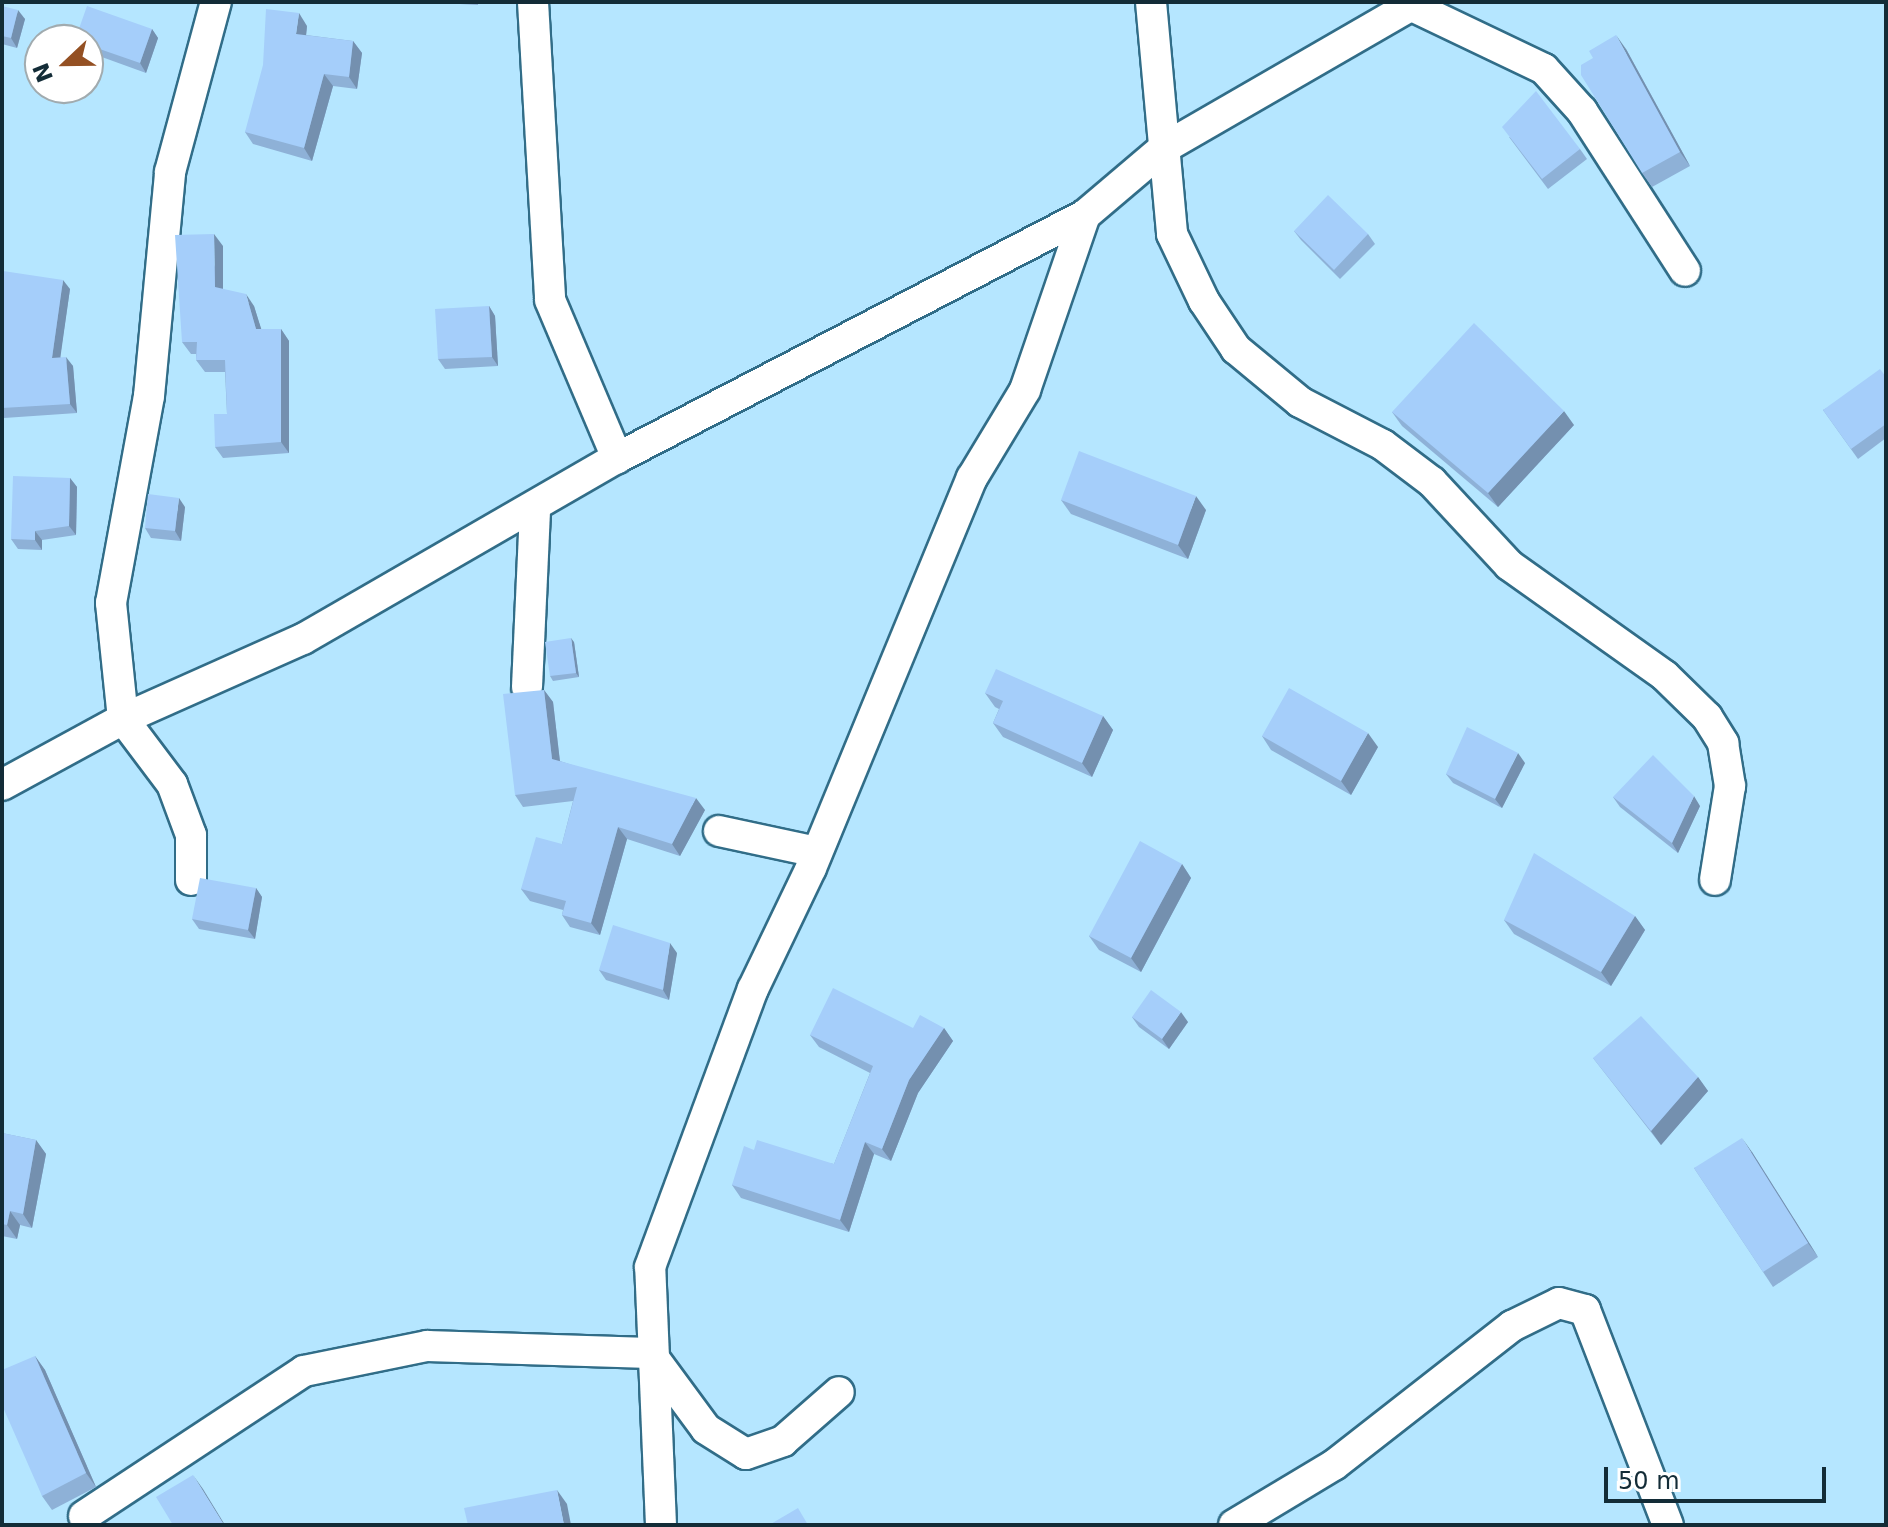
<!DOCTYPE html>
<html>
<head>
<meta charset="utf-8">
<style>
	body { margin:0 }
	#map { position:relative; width:1888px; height:1527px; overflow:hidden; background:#b5e6ff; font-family:"DejaVu Sans",sans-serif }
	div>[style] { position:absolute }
	.roads { filter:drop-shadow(2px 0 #316d88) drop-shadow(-2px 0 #316d88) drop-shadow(0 2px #316d88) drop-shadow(0 -2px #316d88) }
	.minor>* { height:30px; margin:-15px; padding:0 15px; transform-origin:15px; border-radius:15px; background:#fff }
	.wall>* { inset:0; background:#8eb1d7 }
	.shaded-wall>* { inset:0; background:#7490af }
	.building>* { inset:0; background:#a5cefa }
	span { translate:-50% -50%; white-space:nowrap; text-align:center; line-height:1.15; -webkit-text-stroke:8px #fff; paint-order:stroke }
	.frame { position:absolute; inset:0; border:4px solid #132c37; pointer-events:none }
	.north { position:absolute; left:24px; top:24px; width:80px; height:80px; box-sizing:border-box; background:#fff; border:2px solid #a1abaf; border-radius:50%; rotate:248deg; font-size:22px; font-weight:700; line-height:32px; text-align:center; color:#132c37 }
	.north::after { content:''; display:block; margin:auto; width:28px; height:36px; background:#945023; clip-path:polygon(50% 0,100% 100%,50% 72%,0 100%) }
	.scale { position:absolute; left:1604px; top:1467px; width:222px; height:36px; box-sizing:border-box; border:4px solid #132c37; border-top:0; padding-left:10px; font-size:24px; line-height:28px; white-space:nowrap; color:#132c37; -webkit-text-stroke:6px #fff; paint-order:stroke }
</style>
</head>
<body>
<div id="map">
	<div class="roads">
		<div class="minor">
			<i style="left:533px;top:2px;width:298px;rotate:86.7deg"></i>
			<i style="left:550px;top:300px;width:172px;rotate:67deg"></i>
			<i style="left:1151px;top:2px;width:233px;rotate:84.8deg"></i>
			<i style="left:1172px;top:234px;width:74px;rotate:64.5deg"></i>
			<i style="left:1204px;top:301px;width:58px;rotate:56.3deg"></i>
			<i style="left:1236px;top:349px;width:83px;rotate:39.6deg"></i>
			<i style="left:1300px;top:402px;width:93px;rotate:27.4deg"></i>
			<i style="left:1383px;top:445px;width:61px;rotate:37.1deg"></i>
			<i style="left:1432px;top:482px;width:113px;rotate:47.1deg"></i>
			<i style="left:1509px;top:565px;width:191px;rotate:35.4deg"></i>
			<i style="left:1665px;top:676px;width:59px;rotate:44.3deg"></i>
			<i style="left:1707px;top:717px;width:31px;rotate:58deg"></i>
			<i style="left:1723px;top:743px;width:44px;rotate:80.8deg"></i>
			<i style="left:1730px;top:786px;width:95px;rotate:99.1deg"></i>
			<i style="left:1410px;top:5px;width:148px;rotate:25.5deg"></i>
			<i style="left:1544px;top:69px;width:57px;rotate:47.9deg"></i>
			<i style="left:1582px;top:111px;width:190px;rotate:57.2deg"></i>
			<i style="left:527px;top:687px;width:179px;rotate:-87.4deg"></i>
			<i style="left:2px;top:785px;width:138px;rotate:-28.6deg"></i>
			<i style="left:123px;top:719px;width:197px;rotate:-24deg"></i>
			<i style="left:303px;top:639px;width:362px;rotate:-30deg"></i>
			<i style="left:617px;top:458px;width:527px;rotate:-27.44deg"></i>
			<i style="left:1085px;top:215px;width:104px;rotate:-40.3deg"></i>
			<i style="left:1164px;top:148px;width:292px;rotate:-30deg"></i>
			<i style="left:719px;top:831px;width:100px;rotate:12.1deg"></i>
			<i style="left:191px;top:880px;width:45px;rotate:-90deg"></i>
			<i style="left:191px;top:835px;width:54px;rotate:-110.4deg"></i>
			<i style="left:172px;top:784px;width:81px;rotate:-127deg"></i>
			<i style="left:123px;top:719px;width:117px;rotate:-95.9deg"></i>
			<i style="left:111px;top:603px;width:210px;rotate:-79.6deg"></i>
			<i style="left:149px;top:396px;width:225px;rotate:-84.6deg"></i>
			<i style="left:170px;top:172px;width:176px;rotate:-74.9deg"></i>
			<i style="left:84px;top:1516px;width:263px;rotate:-33.4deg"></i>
			<i style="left:304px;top:1371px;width:126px;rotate:-11.5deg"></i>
			<i style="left:427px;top:1346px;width:223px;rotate:1.8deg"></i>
			<i style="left:650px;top:1353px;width:94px;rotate:53.6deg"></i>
			<i style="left:706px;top:1429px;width:47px;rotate:32deg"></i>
			<i style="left:746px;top:1454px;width:39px;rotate:-19deg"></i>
			<i style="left:783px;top:1441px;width:74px;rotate:-41.2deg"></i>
			<i style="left:661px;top:1525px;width:258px;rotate:-92.4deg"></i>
			<i style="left:650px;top:1267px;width:296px;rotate:-69.7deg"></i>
			<i style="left:753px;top:989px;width:134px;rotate:-64.4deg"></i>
			<i style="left:811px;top:868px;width:422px;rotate:-67.6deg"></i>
			<i style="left:972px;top:478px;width:103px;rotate:-58.9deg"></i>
			<i style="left:1025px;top:390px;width:185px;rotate:-71.1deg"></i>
			<i style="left:1234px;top:1525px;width:117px;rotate:-31deg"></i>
			<i style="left:1334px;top:1465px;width:226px;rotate:-38deg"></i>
			<i style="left:1512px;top:1326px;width:52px;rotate:-26.1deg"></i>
			<i style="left:1559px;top:1303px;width:27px;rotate:15deg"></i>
			<i style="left:1585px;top:1310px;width:230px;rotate:68.9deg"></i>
		</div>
	</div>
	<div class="wall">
		<i style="clip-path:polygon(423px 2px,478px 2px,478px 5px)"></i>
		<i style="clip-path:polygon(2px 6px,25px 19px,17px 48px,2px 44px)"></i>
		<i style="clip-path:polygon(307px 26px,306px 35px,353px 41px,362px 53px,357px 89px,333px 86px,312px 161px,253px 144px,245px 132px)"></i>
		<i style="clip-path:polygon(152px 29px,158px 38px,146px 73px,88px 52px,88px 40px)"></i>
		<i style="clip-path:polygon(1626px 49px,1690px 166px,1652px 187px,1642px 173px)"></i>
		<i style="clip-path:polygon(1509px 137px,1580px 149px,1587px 159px,1548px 189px)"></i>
		<i style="clip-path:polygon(1294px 231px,1368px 234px,1375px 244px,1340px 279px,1301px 240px)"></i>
		<i style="clip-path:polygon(223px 246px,223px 289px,254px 306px,261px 329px,281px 329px,289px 341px,289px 453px,223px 458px,215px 447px,227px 414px,225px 372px,205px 372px,196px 360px,196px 354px,191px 354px,182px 342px)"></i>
		<i style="clip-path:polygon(2px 276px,70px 289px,60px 357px,73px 366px,77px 413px,4px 418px,2px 416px)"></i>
		<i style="clip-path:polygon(489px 306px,495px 316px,498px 366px,445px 369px,438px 359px)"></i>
		<i style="clip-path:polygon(1886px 377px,1886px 438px,1858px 459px,1823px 410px)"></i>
		<i style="clip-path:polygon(1392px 412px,1574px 425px,1498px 507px,1402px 426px)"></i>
		<i style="clip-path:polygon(70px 478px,77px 487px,76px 535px,42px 540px,42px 550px,18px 549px,11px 539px)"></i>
		<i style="clip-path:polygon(1061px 500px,1206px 510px,1188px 559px,1071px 514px)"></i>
		<i style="clip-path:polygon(185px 507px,181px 541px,151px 538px,145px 528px)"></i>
		<i style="clip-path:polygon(574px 642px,579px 677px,553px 681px,550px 676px)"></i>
		<i style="clip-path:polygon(544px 690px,553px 702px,560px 761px,705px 810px,680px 856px,627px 839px,600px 935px,570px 927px,562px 915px,563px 910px,530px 901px,521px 889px,562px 844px,573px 801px,523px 807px,515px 795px)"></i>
		<i style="clip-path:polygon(985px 693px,1103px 716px,1113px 730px,1092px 777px,1003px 737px,993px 723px,999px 709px,995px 707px)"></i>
		<i style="clip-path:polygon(1262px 736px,1378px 747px,1351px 795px,1271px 750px)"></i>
		<i style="clip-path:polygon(1525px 763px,1502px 808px,1453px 783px,1446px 774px)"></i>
		<i style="clip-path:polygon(1613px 797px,1700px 806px,1678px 853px,1620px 807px)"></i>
		<i style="clip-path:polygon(1182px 864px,1191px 878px,1141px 972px,1099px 950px,1089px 936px)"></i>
		<i style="clip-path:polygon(256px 888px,262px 897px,255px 939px,199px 929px,192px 919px)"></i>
		<i style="clip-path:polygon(1635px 916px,1645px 930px,1611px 986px,1514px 934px,1504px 920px)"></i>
		<i style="clip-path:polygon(677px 953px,669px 1000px,606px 980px,599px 970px)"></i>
		<i style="clip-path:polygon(1132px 1017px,1188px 1022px,1169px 1049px,1139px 1027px)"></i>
		<i style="clip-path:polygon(913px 1028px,944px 1028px,953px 1041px,918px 1093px,891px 1161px,874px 1154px,849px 1232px,741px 1198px,732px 1185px,754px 1150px,834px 1164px,870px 1073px,819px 1047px,810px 1035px)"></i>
		<i style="clip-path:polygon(1593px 1058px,1698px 1077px,1708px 1091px,1661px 1145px)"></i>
		<i style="clip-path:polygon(2px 1133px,36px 1140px,46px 1154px,32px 1228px,20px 1225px,17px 1239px,2px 1236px)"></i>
		<i style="clip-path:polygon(1752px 1152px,1818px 1257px,1773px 1287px,1694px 1168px)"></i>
		<i style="clip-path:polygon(35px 1356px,45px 1370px,96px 1487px,52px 1510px,42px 1496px)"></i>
	</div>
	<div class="shaded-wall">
		<i style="clip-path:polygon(18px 10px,25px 19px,17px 48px,11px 38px)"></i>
		<i style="clip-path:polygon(299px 13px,307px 26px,305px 46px,296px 34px)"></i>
		<i style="clip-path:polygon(152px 29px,158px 38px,146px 73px,140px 63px)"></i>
		<i style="clip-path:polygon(1616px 35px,1626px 49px,1690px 166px,1680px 152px)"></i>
		<i style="clip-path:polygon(353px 41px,362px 53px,357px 89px,349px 77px)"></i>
		<i style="clip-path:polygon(324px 74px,333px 86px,312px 161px,304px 148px)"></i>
		<i style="clip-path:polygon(214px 234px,223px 246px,223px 298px,215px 287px)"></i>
		<i style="clip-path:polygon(63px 280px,70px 289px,59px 367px,52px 358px)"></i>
		<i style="clip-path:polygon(246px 294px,254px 306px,265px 341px,256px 329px)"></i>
		<i style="clip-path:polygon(489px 306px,495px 316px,498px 366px,492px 357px)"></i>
		<i style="clip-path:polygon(281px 329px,289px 341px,289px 453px,281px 442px)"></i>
		<i style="clip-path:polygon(66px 357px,73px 366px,77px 413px,70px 404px)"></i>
		<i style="clip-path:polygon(1564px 411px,1574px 425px,1498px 507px,1488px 493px)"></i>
		<i style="clip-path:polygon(70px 478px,77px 487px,76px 535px,69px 526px)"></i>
		<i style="clip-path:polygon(1196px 496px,1206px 510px,1188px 559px,1178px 545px)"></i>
		<i style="clip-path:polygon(179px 498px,185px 507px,181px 541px,175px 531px)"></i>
		<i style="clip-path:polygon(35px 531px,42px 540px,42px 550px,35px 540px)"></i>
		<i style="clip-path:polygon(571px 638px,574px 642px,579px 677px,576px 673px)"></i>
		<i style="clip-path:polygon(544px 690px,553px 702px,561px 771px,552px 759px)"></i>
		<i style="clip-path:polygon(1103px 716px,1113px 730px,1092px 777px,1082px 763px)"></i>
		<i style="clip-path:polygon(1368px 733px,1378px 747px,1351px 795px,1341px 781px)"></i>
		<i style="clip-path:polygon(1518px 753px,1525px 763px,1502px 808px,1495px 799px)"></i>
		<i style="clip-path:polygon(1694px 796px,1700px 806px,1678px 853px,1672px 843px)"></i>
		<i style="clip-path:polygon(696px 798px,705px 810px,680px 856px,672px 844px)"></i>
		<i style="clip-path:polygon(618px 827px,627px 839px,600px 935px,591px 923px)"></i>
		<i style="clip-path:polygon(1182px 864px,1191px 878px,1141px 972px,1131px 958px)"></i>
		<i style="clip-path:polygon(256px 888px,262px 897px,255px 939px,248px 930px)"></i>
		<i style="clip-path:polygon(1635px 916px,1645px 930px,1611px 986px,1601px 972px)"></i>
		<i style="clip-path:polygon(670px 943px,677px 953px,669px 1000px,663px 990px)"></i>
		<i style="clip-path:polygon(1181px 1012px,1188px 1022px,1169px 1049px,1162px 1039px)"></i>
		<i style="clip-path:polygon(944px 1028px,953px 1041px,918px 1093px,891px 1161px,882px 1149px,909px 1080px)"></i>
		<i style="clip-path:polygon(1698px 1077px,1708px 1091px,1661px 1145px,1651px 1131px)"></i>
		<i style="clip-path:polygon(1742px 1138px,1752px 1152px,1818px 1257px,1808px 1243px)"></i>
		<i style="clip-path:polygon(36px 1140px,46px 1154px,32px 1228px,23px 1214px)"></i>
		<i style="clip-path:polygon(865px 1142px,874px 1154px,849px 1232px,840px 1220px)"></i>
		<i style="clip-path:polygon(10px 1211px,20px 1225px,17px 1239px,7px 1225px)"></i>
		<i style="clip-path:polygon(35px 1356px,45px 1370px,96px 1487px,86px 1473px)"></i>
		<i style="clip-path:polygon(193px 1475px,203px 1489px,225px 1525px,224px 1525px)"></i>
		<i style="clip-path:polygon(557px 1490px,567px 1504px,571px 1525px,564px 1525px)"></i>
	</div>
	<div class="building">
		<i style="clip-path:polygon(2px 6px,18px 10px,11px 38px,2px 36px)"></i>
		<i style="clip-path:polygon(87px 6px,152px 29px,140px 63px,88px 45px,88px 40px,75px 40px)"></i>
		<i style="clip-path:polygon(266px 9px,299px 13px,296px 34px,353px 41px,349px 77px,324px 74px,304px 148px,245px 132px,263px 65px)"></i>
		<i style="clip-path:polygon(1616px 35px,1680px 152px,1642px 173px,1581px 75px,1581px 65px,1593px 58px,1589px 51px)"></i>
		<i style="clip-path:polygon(1536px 91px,1580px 149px,1542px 179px,1502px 127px)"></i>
		<i style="clip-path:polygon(1328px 195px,1368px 234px,1334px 270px,1294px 231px)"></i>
		<i style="clip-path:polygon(214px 234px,215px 287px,246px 294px,256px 329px,281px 329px,281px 442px,215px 447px,214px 414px,227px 414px,225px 360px,196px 360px,197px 342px,182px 342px,175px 235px)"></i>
		<i style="clip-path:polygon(3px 271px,63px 280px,52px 358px,66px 357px,70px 404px,2px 408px)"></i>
		<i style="clip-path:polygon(489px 306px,492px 357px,438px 359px,435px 309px)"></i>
		<i style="clip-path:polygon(1474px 323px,1564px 411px,1488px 493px,1392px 412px)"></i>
		<i style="clip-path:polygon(1880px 369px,1886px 377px,1886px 424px,1851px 449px,1823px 410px)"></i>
		<i style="clip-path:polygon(1079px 451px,1196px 496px,1178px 545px,1061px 500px)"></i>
		<i style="clip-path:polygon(13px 476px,70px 478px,69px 526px,35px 531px,35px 540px,11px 539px)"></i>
		<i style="clip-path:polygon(148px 494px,179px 498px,175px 531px,145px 528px)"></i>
		<i style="clip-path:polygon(571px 638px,576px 673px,550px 676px,545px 642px)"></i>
		<i style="clip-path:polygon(996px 669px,1103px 716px,1082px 763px,993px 723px,1003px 701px,985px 693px)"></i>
		<i style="clip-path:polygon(1289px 688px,1368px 733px,1341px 781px,1262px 736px)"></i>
		<i style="clip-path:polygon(544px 690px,552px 759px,696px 798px,672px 844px,618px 827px,591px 923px,562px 915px,566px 901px,521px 889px,536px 837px,562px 844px,577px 787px,515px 795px,503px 694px)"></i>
		<i style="clip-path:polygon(1467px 727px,1518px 753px,1495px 799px,1446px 774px)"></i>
		<i style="clip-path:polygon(1653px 755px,1694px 796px,1672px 843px,1613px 797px)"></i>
		<i style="clip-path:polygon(1140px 841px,1182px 864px,1131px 958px,1089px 936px)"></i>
		<i style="clip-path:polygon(1534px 853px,1635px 916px,1601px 972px,1504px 920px)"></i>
		<i style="clip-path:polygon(200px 878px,256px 888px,248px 930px,192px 919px)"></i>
		<i style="clip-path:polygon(613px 925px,670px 943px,663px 990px,599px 970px)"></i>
		<i style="clip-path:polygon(833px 988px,913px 1028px,920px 1015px,944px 1028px,909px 1080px,882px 1149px,865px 1142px,840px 1220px,732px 1185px,744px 1146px,754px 1150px,757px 1140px,834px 1164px,873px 1066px,810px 1035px)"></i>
		<i style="clip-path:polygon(1151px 990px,1181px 1012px,1162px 1039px,1132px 1017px)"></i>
		<i style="clip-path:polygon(1641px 1016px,1698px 1077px,1651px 1131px,1593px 1058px)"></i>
		<i style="clip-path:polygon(2px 1133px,36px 1140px,23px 1214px,10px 1211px,7px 1225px,2px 1224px)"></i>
		<i style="clip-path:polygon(1742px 1138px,1808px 1243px,1763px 1272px,1694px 1168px)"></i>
		<i style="clip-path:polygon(35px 1356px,86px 1473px,42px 1496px,2px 1405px,2px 1370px)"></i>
		<i style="clip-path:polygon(193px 1475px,224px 1525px,173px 1525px,156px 1497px)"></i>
		<i style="clip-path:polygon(557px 1490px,564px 1525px,468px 1525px,464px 1508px)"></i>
		<i style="clip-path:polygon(798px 1508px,808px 1525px,769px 1525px)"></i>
	</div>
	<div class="frame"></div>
	<div class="north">N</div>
	<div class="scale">50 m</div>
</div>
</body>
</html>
